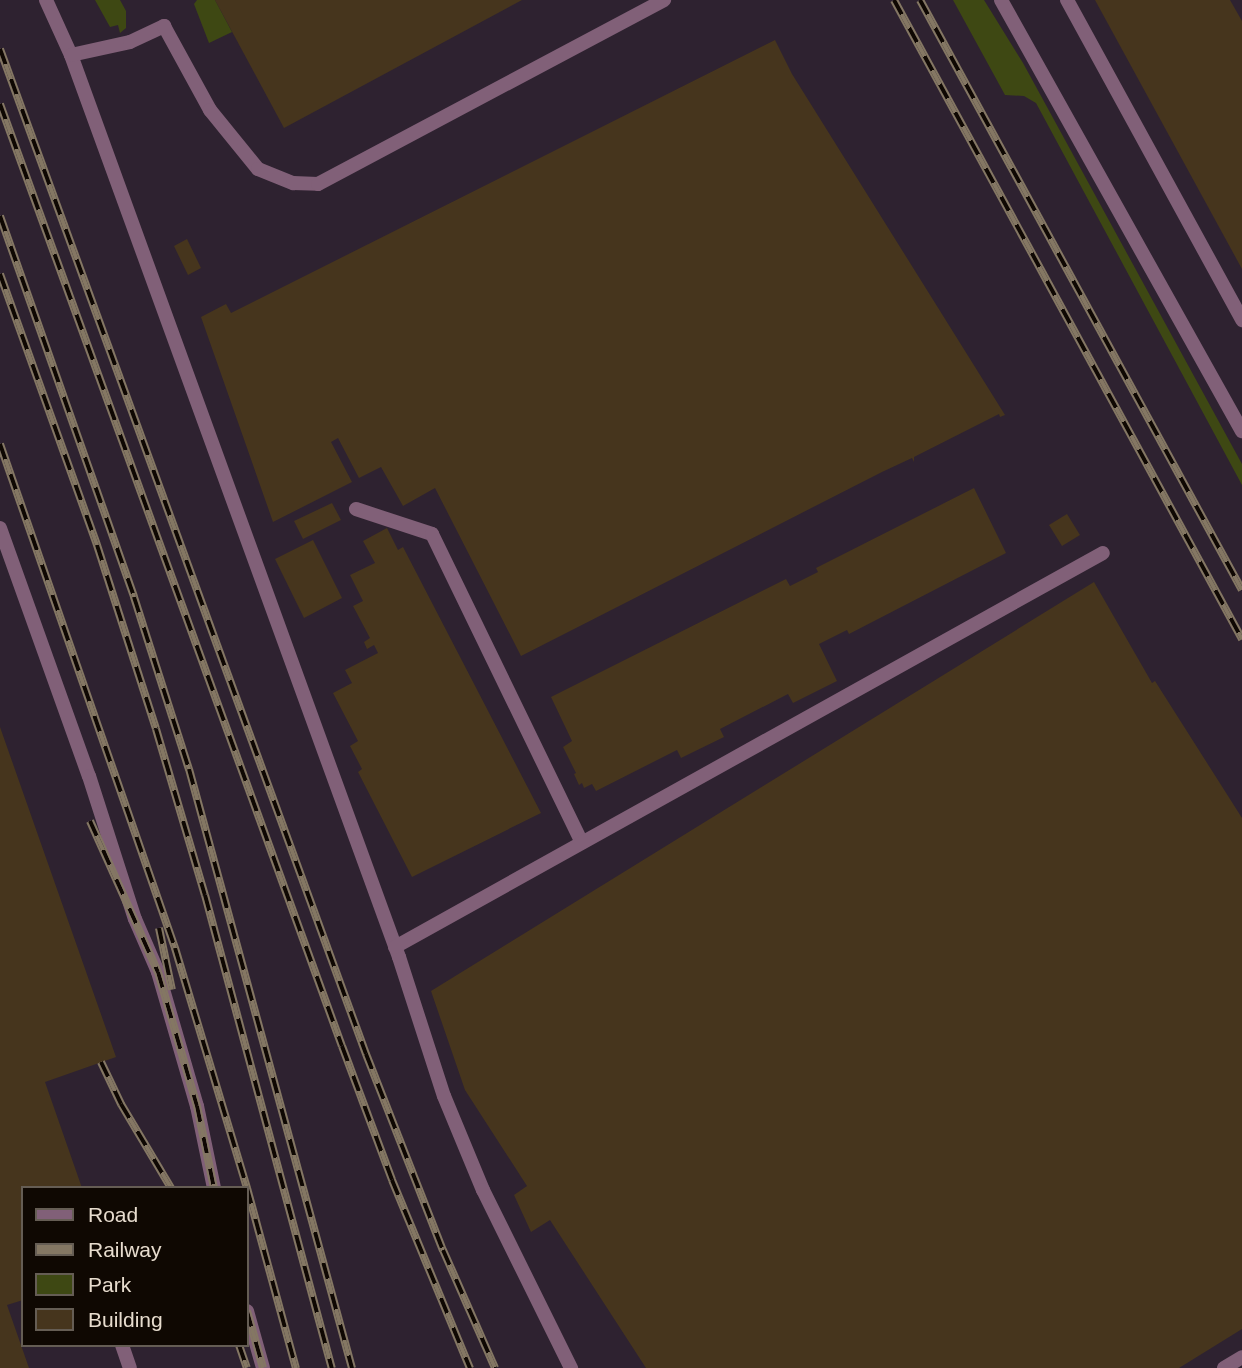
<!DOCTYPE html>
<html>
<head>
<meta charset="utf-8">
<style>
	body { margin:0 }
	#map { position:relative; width:1242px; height:1368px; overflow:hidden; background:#2c1c04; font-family:Helvetica,sans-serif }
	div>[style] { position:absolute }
	.industrial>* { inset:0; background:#2e2230 }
	.green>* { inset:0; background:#3e4813 }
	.building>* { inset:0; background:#46351d }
	.service>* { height:14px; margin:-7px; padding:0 7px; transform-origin:7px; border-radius:7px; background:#816078 }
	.minor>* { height:14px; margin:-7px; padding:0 7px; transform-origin:7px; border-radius:7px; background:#816078 }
	.rail>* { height:8px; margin-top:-4px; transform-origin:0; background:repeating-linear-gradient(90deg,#0f0802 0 16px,#847763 0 32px); box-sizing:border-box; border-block:2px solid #847763 }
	span { translate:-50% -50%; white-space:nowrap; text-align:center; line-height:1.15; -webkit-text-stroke:7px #0f0802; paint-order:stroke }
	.legend { position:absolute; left:21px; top:1186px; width:228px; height:161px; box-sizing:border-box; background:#0f0802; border:2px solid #655d54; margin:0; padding:9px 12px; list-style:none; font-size:21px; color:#e7dcce }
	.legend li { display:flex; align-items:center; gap:14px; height:35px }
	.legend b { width:35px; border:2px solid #655d54 }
</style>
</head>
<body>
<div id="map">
	<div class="industrial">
		<i style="clip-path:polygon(evenodd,0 0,1242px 0,1242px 1368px,0 1368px,0 0,23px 1188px,247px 1188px,247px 1345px,23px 1345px,23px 1188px)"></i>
	</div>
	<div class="green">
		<i style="clip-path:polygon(95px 0,120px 0,126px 11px,126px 28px,120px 33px,118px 25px,110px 27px)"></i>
		<i style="clip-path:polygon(197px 0,215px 0,232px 32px,209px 43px,194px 4px)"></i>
		<i style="clip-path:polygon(953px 0,984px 0,1023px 63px,1242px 464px,1242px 485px,1036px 103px,1024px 96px,1005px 95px)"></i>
	</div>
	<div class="building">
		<i style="clip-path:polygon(215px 0,522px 0,284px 128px)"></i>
		<i style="clip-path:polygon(1095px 0,1230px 0,1242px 21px,1242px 269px)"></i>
		<i style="clip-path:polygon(775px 40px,792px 74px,1005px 415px,1000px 417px,999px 414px,914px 457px,914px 462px,912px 458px,882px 472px,521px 656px,435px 488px,403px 506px,381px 467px,359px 478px,338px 438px,331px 442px,352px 482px,273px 522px,201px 317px,226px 304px,231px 313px)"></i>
		<i style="clip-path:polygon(187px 239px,201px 268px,188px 275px,174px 246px)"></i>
		<i style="clip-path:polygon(974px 488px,1006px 553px,849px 634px,847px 630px,819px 644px,837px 681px,793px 703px,788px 694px,720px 729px,724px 737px,681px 758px,677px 750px,596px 791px,592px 784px,584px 788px,582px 783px,579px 785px,574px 774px,576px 773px,563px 747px,572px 741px,551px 697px,786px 579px,790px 586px,818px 572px,816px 568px)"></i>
		<i style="clip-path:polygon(332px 503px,341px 520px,303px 539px,294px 521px)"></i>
		<i style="clip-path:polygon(1067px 514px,1080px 535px,1062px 546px,1049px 525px)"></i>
		<i style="clip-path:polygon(387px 528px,398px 550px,403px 547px,541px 813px,412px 877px,358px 772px,362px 769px,350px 746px,358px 741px,333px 693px,352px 683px,345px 670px,378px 653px,374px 645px,367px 649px,364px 642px,370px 638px,353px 606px,363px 601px,350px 575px,375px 563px,363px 541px)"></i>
		<i style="clip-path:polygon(313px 540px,342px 598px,304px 618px,275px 559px)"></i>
		<i style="clip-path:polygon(1094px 582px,1152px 683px,1155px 681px,1242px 818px,1242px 1329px,1179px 1368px,646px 1368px,550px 1220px,531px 1232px,514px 1195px,527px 1186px,465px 1090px,431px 991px)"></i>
		<i style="clip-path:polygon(0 727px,116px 1057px,45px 1082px,82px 1188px,23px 1188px,23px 1300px,7px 1305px,29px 1368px,0 1368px)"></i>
	</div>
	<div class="service">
		<i style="left:46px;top:0;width:60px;rotate:65.6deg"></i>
		<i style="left:71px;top:55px;width:960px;rotate:70.02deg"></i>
		<i style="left:399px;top:957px;width:146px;rotate:72.1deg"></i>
		<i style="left:444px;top:1096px;width:102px;rotate:67.5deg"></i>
		<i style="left:483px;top:1190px;width:199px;rotate:63.7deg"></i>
		<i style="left:1067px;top:0;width:365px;rotate:61.3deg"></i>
		<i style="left:71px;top:55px;width:60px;rotate:-12.4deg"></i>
		<i style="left:130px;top:42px;width:38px;rotate:-25deg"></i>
		<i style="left:164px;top:26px;width:96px;rotate:61.3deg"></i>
		<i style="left:210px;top:110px;width:76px;rotate:50.9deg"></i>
		<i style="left:258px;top:169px;width:38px;rotate:22deg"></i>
		<i style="left:293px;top:183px;width:25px;rotate:2deg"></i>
		<i style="left:318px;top:184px;width:392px;rotate:-28deg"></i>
		<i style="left:356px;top:509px;width:80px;rotate:18.2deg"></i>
		<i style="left:432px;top:534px;width:343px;rotate:64.1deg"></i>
		<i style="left:0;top:528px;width:263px;rotate:70.3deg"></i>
		<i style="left:89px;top:776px;width:150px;rotate:72.2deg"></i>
		<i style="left:135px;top:919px;width:58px;rotate:66.5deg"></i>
		<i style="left:158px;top:972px;width:140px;rotate:73.8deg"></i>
		<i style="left:197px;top:1106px;width:84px;rotate:78.3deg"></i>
		<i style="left:395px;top:947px;width:810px;rotate:-29.1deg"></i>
		<i style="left:247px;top:1311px;width:59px;rotate:74.3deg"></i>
		<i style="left:122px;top:1345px;width:24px;rotate:71deg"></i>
		<i style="left:1224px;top:1368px;width:21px;rotate:-31deg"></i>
	</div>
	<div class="minor">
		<i style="left:1001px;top:0;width:494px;rotate:60.8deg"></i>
	</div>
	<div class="rail">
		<i style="left:894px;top:0;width:728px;rotate:61.43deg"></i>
		<i style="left:920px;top:0;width:672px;rotate:61.38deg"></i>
		<i style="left:0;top:49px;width:1070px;rotate:69.99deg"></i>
		<i style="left:366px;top:1054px;width:211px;rotate:68.6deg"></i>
		<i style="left:443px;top:1250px;width:129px;rotate:66.2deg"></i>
		<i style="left:0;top:104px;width:1002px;rotate:70.05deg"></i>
		<i style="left:342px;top:1046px;width:143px;rotate:69.5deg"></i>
		<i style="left:392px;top:1180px;width:204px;rotate:67.5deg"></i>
		<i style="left:0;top:216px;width:404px;rotate:70.6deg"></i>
		<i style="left:134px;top:597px;width:181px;rotate:72.3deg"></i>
		<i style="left:189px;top:769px;width:621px;rotate:74.78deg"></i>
		<i style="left:0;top:274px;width:288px;rotate:70.3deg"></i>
		<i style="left:97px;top:545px;width:193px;rotate:72.2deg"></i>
		<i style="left:156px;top:729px;width:173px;rotate:73.6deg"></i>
		<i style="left:205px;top:895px;width:490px;rotate:75deg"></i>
		<i style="left:0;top:444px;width:534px;rotate:70.85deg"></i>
		<i style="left:175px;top:948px;width:251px;rotate:73.3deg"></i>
		<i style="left:90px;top:821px;width:166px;rotate:65.8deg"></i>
		<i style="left:158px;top:972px;width:140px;rotate:73.8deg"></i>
		<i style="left:197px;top:1106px;width:84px;rotate:78.3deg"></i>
		<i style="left:159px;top:928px;width:63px;rotate:78.2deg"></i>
		<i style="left:101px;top:1062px;width:47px;rotate:64.5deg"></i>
		<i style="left:121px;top:1104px;width:98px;rotate:59.2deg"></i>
		<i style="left:247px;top:1188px;width:187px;rotate:74.8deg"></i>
		<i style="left:247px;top:1311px;width:59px;rotate:74.3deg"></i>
		<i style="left:239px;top:1345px;width:24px;rotate:71deg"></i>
	</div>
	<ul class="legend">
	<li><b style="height:9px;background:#816078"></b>Road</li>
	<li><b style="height:9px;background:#847763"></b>Railway</li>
	<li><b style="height:19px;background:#3e4813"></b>Park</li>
	<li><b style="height:19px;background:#46351d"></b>Building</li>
	</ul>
</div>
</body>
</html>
